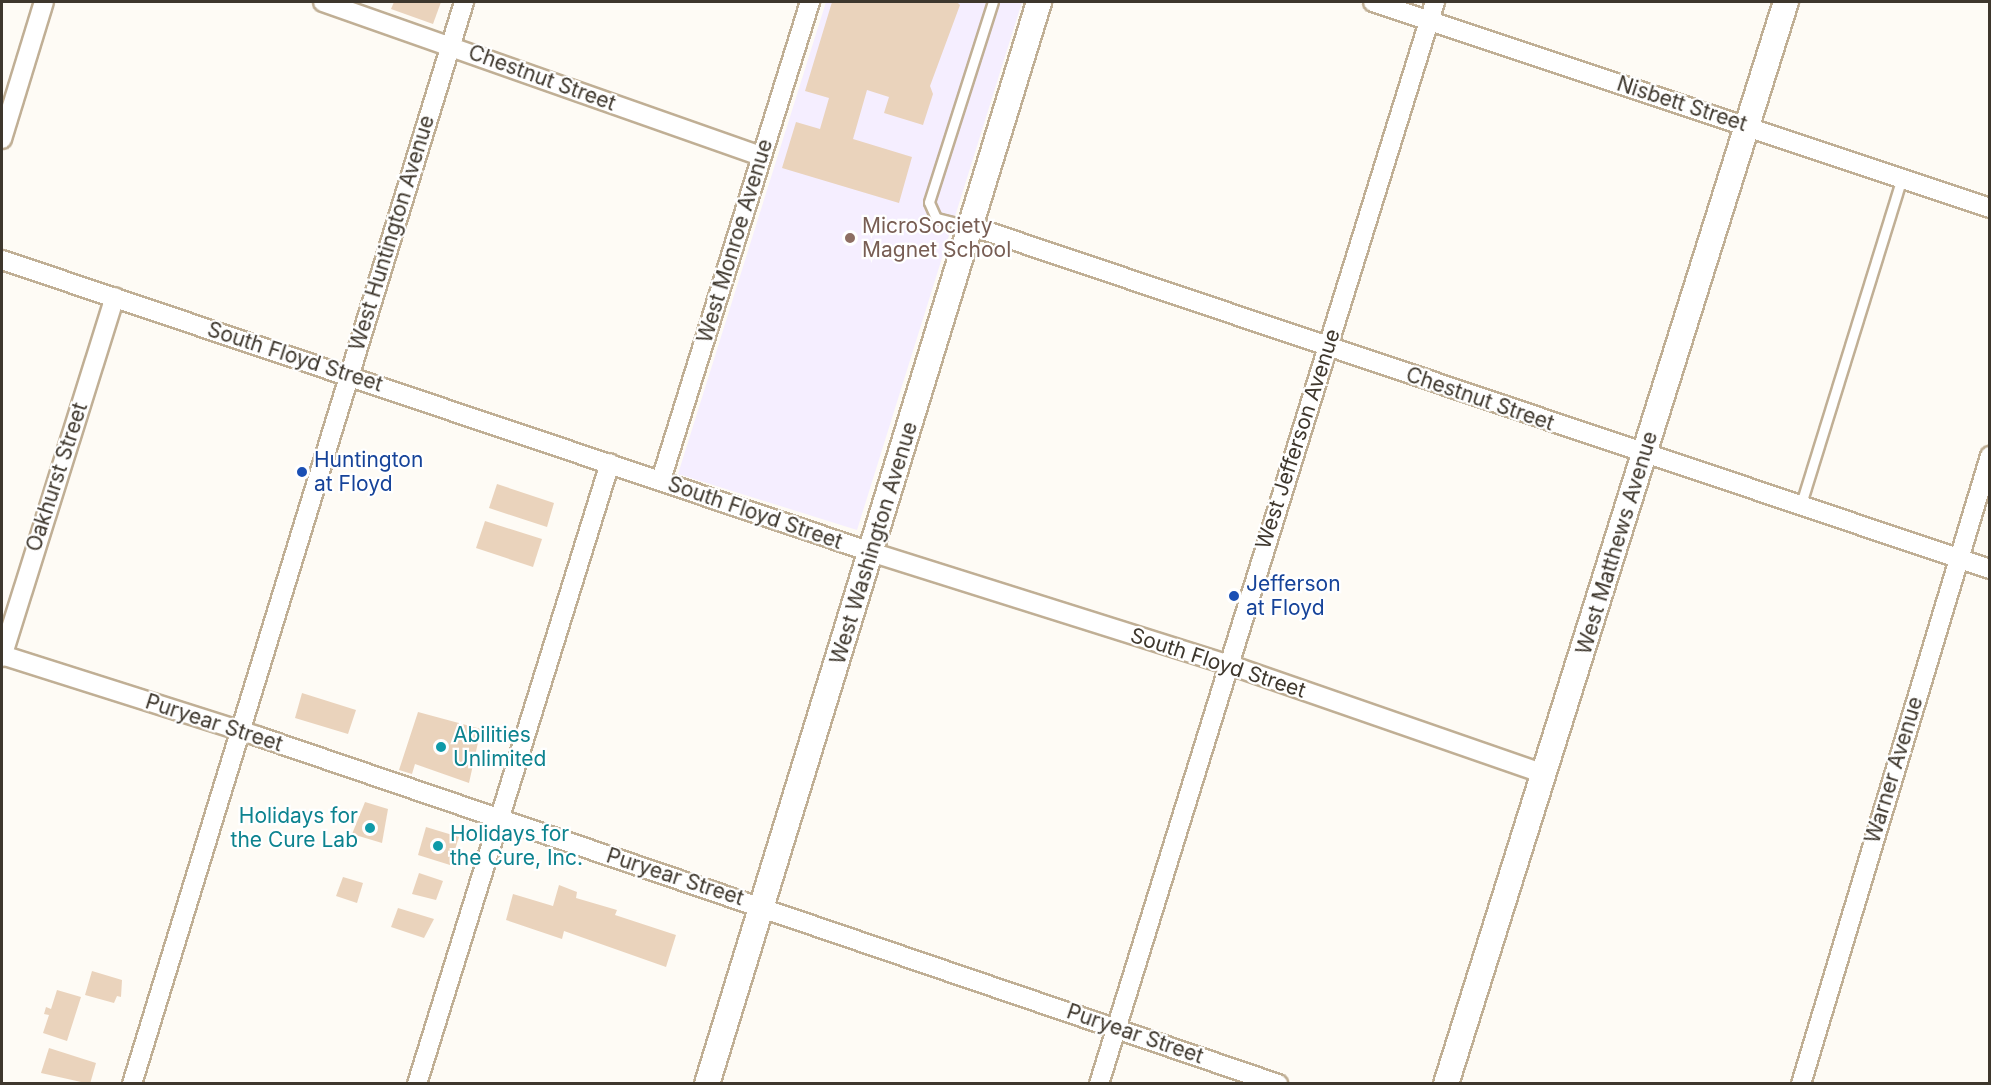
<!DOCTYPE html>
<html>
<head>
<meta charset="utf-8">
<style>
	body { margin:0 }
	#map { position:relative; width:1991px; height:1085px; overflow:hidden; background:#fefbf5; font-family:Inter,sans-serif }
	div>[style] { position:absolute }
	.education>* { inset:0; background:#f5eeff }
	.building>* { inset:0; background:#ead3bc }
	.roads { filter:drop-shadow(2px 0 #c0af95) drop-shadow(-2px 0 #c0af95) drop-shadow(0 2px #c0af95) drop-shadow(0 -2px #c0af95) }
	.lane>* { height:9px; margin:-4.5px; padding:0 4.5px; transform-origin:4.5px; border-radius:4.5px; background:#fff }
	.street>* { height:18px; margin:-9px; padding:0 9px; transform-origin:9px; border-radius:9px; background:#fff }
	.secondary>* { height:24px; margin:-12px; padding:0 12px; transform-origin:12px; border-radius:12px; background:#fff }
	.dots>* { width:16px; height:16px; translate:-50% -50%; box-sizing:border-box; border:3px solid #fff; border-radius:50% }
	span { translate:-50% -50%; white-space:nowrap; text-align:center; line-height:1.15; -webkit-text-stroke:4.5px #fff; paint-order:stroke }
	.street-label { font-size:21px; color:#3e372d }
	.education-label { font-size:21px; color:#785e54 }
	.left { translate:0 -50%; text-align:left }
	.transit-label { font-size:21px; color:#164399 }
	.culture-label { font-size:21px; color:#0d838f }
	.right { translate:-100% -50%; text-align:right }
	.frame { position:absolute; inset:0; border:3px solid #3e372d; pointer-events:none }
</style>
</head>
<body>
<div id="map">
	<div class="education">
		<i style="clip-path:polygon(826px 2px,1022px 2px,857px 530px,678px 474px)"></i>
	</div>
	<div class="building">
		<i style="clip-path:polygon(394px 2px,441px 2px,433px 24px,391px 9px)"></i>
		<i style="clip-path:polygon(832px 2px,957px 2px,960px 5px,930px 86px,933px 94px,923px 125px,884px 113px,889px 97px,867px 90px,853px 139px,912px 157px,899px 203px,782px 168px,796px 122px,820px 129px,829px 98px,805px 91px)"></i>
		<i style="clip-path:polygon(497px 484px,554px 503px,547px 527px,489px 508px)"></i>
		<i style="clip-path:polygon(485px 521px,542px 539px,533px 567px,476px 548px)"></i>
		<i style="clip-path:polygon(302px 693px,356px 710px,348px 734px,295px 718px)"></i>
		<i style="clip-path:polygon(418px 712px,481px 729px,469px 783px,415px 764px,412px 774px,399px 770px)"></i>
		<i style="clip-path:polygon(365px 802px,388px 809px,382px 843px,352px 834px)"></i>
		<i style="clip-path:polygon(426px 827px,459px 837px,450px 865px,418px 855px)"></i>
		<i style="clip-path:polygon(419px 873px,443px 881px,436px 900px,412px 894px)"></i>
		<i style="clip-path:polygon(343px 877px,363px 883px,357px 903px,336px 896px)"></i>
		<i style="clip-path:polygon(559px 885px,577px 892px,576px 898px,617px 910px,615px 915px,676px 935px,666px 967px,564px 931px,562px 939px,506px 920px,513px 894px,553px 906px)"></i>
		<i style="clip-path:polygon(398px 908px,434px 919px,424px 938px,391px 927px)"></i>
		<i style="clip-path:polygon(92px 971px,122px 980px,121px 997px,117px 996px,114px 1003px,85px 995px)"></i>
		<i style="clip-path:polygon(57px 990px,81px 997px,67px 1041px,43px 1033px,49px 1015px,44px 1014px,46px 1007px,51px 1009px)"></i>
		<i style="clip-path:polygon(49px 1048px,96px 1063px,90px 1084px,41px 1073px)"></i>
	</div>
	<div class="roads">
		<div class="lane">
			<i style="left:969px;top:226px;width:34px;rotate:-166deg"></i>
			<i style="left:936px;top:218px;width:17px;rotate:-114deg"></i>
			<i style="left:929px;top:202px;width:210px;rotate:-72.3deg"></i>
			<i style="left:1800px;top:507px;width:344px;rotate:-72.8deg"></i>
		</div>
		<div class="street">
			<i style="left:323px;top:2px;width:464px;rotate:19.4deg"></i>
			<i style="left:1373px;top:2px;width:650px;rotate:18.46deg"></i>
			<i style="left:2px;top:139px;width:143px;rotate:-73deg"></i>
			<i style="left:971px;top:226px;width:1075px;rotate:18.6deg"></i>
			<i style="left:2px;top:260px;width:917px;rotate:18.57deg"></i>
			<i style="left:871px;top:552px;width:373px;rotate:17.5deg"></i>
			<i style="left:1227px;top:664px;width:336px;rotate:19.1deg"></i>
			<i style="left:661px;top:480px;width:501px;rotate:-72.69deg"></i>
			<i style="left:2px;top:655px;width:268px;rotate:17.6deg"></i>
			<i style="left:257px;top:736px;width:1079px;rotate:18.82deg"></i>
			<i style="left:2px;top:657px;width:377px;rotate:-72.6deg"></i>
			<i style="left:132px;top:1084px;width:1132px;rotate:-72.94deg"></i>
			<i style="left:417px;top:1084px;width:650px;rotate:-72.74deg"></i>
			<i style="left:1099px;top:1084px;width:1133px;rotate:-72.75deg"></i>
			<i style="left:1801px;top:1084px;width:656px;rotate:-73.25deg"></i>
		</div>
		<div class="secondary">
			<i style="left:707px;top:1084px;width:1132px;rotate:-72.94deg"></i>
			<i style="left:1446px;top:1084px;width:1134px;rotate:-72.56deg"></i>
		</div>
	</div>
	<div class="dots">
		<i style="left:850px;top:238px;background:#8d6e63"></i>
		<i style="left:302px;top:472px;background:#1a4fb4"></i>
		<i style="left:1234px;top:596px;background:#1a4fb4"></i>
		<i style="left:441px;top:747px;background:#0f9aa8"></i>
		<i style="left:370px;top:828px;background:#0f9aa8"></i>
		<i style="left:438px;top:846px;background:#0f9aa8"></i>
	</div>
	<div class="street-label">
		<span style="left:542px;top:78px;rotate:20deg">Chestnut Street</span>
		<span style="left:1682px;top:104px;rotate:18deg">Nisbett Street</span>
		<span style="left:392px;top:233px;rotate:-73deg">West Huntington Avenue</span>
		<span style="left:735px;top:241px;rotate:-73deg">West Monroe Avenue</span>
		<span style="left:295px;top:357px;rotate:18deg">South Floyd Street</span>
		<span style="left:1480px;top:399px;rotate:19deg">Chestnut Street</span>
		<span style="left:1298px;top:439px;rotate:-72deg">West Jefferson Avenue</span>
		<span style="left:57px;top:477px;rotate:-72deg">Oakhurst Street</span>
		<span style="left:755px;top:513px;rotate:19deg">South Floyd Street</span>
		<span style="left:874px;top:543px;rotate:-73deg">West Washington Avenue</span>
		<span style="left:1617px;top:543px;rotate:-73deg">West Matthews Avenue</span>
		<span style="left:1218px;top:663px;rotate:18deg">South Floyd Street</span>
		<span style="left:214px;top:723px;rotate:18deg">Puryear Street</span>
		<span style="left:1894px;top:770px;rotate:-73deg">Warner Avenue</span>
		<span style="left:675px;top:877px;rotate:18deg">Puryear Street</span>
		<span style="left:1135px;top:1034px;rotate:19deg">Puryear Street</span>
	</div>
	<div class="education-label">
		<span class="left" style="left:862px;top:238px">MicroSociety<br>Magnet School</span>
	</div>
	<div class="transit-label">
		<span class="left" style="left:314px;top:472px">Huntington<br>at Floyd</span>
		<span class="left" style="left:1246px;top:596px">Jefferson<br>at Floyd</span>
	</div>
	<div class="culture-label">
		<span class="left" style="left:453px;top:747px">Abilities<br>Unlimited</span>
		<span class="right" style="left:358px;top:828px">Holidays for<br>the Cure Lab</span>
		<span class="left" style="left:450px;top:846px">Holidays for<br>the Cure, Inc.</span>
	</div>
	<div class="frame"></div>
</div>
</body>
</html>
